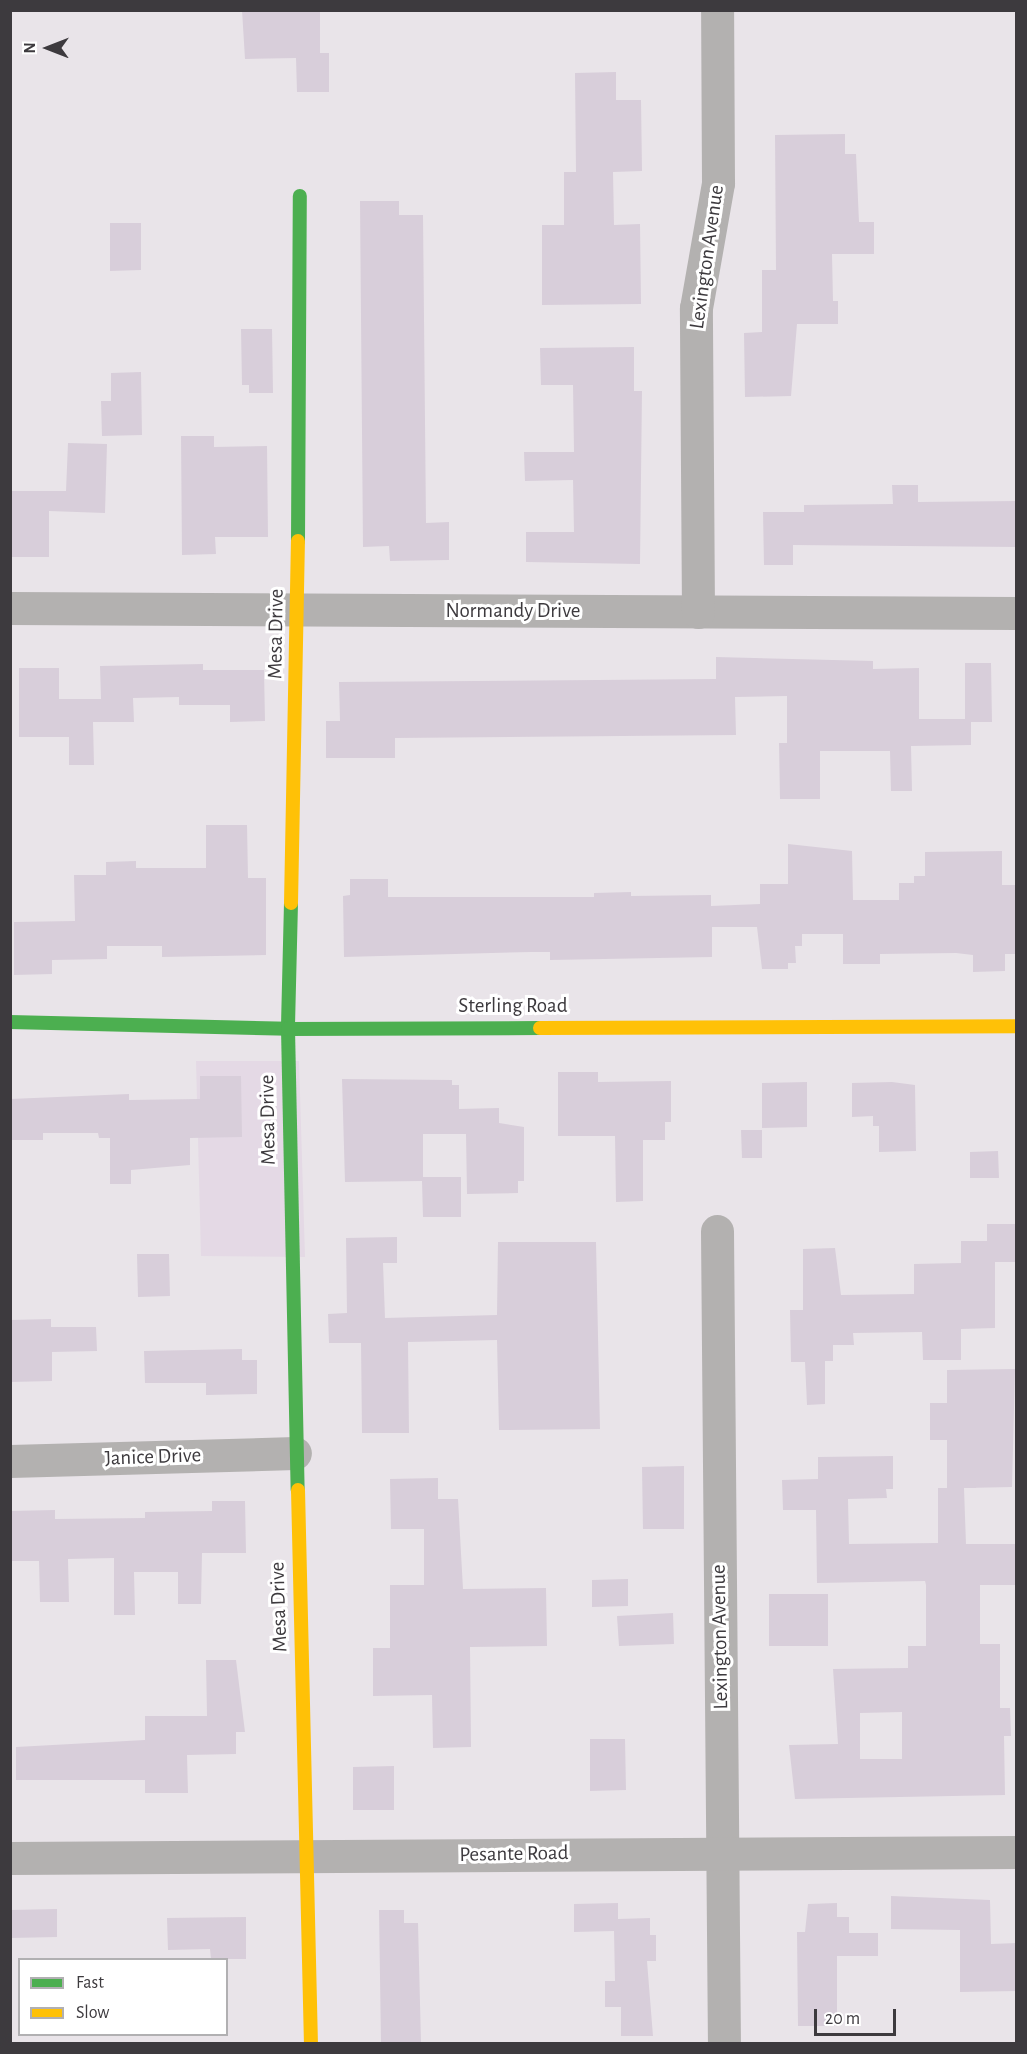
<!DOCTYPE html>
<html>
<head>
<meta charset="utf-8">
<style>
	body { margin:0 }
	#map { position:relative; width:1027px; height:2054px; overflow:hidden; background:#e9e4e9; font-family:"Alegreya Sans",sans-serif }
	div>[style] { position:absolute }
	.built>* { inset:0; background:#e4d9e5 }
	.building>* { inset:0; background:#d8ceda }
	.street>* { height:33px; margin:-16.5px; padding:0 16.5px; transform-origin:16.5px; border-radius:16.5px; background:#b3b1b0 }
	.fast>* { height:14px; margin:-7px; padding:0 7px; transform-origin:7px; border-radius:7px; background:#4caf50 }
	.slow>* { height:14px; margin:-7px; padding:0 7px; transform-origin:7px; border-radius:7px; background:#ffc107 }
	span { translate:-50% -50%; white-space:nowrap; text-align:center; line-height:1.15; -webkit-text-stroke:6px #fff; paint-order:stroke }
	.street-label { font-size:21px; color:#3d3a3e }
	.frame { position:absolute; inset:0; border:12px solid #3d3a3e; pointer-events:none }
	.legend { position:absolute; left:18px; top:1958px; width:210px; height:78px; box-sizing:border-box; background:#fff; border:2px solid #b1b0b2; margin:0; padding:8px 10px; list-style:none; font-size:18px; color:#3d3a3e }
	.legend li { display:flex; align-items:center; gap:12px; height:30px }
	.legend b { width:30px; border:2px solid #b1b0b2 }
	.north { position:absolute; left:18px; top:18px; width:60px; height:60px; -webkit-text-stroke:4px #fff; paint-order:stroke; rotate:270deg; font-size:16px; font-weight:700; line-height:24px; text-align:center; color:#3d3a3e }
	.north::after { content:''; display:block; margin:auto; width:21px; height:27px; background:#3d3a3e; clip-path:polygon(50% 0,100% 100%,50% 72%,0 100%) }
	.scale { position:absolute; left:814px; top:2009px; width:82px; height:27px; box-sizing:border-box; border:3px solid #3d3a3e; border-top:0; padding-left:8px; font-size:18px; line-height:21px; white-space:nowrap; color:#3d3a3e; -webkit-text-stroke:4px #fff; paint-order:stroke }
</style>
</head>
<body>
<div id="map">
	<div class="built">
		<i style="clip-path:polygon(196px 1061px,299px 1061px,305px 1257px,201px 1256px)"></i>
	</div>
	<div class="building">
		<i style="clip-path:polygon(242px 10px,320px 10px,320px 53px,329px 53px,329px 92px,297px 92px,296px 58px,245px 59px)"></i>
		<i style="clip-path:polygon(616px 72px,616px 100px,641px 100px,642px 171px,613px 172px,614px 225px,640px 224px,641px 304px,542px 305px,542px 225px,564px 225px,564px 172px,576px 172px,575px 73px)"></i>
		<i style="clip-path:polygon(845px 134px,845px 154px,856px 154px,859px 222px,874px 222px,874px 254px,832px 254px,833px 301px,838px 301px,838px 324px,797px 324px,791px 396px,745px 397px,744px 333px,762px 332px,762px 270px,776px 270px,775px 135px)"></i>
		<i style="clip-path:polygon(360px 201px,399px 201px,399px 215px,423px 215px,426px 523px,449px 522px,449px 560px,390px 561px,389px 546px,363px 547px)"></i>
		<i style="clip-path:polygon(110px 223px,141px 223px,141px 270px,110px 271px)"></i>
		<i style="clip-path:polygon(241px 329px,272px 329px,273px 393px,249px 393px,249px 385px,242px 385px)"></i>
		<i style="clip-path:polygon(634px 347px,634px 391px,642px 391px,640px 564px,526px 562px,526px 532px,574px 532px,573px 480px,525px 481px,524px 452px,574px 452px,573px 385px,541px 385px,540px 348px)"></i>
		<i style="clip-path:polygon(141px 372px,142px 435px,102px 436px,101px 401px,111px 401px,111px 373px)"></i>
		<i style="clip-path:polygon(181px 436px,214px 436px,214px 447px,267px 446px,268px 537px,215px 537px,216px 554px,182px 555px)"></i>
		<i style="clip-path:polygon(68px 443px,107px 444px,105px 513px,49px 511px,49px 557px,10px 557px,10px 491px,66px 491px)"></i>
		<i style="clip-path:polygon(892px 485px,918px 485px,918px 502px,1017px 501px,1017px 547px,793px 545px,793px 565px,764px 565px,763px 512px,804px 512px,804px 505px,893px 504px)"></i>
		<i style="clip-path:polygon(716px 657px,873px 661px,873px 669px,919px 668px,919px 719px,965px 719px,965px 663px,991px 663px,992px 722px,971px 722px,971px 745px,911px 746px,912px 791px,891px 791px,890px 751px,820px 751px,820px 799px,780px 799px,779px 743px,787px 743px,787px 696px,735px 697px,736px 735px,395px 738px,395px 758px,326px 758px,326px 721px,340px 721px,339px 682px,716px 679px)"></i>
		<i style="clip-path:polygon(203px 664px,203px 670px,264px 670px,265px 721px,230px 722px,230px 705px,179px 705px,179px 697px,133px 698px,134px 722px,93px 722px,94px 765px,69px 765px,69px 737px,19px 737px,19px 668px,59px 668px,59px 699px,101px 699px,100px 666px)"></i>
		<i style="clip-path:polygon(206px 825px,247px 825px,248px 878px,266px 878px,266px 955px,162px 957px,162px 946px,107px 946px,107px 959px,52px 960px,52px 974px,14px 975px,14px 922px,75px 921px,74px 875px,106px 875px,106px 862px,136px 861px,136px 868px,206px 868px)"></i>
		<i style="clip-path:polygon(788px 844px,852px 851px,853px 900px,899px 900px,899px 883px,914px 883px,914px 876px,925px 876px,925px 852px,1002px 851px,1002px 885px,1017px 885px,1017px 954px,1005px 954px,1005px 971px,973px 972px,973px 955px,956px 953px,880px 954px,880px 964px,843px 964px,843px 934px,802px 934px,802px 946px,795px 946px,796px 963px,788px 963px,788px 969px,762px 969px,757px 927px,712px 927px,712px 957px,550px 960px,550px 952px,531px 952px,344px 957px,343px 896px,350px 895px,350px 879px,388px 879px,388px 897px,594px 897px,594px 893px,631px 892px,631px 896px,711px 895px,711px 906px,760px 904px,760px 884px,788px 884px)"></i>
		<i style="clip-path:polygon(558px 1072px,598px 1072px,598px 1082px,671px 1081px,671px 1122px,665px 1122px,665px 1140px,643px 1140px,643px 1201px,616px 1202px,615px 1136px,558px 1136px)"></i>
		<i style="clip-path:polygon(200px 1076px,241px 1076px,242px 1137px,190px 1138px,190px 1165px,131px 1170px,131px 1184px,110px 1184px,110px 1138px,99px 1138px,98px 1133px,43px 1133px,43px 1140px,11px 1140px,10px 1099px,129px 1094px,129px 1100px,200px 1099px)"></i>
		<i style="clip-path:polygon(342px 1079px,452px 1080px,452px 1085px,459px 1085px,459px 1109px,499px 1108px,499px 1123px,524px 1127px,524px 1181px,518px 1181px,518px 1193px,467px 1194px,466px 1134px,423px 1134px,423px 1177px,461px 1177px,461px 1217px,423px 1217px,422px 1181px,345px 1182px)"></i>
		<i style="clip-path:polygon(807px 1082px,807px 1127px,762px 1128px,762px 1083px)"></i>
		<i style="clip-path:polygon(892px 1082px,915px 1085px,916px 1151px,879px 1152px,879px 1126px,873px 1126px,873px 1116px,852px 1117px,852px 1083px)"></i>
		<i style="clip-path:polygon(741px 1130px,762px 1130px,762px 1158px,742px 1158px)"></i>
		<i style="clip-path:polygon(998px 1151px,999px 1178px,970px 1178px,970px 1152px)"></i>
		<i style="clip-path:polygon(987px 1224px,1017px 1224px,1017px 1262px,995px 1262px,995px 1328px,961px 1329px,961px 1360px,923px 1360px,922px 1332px,853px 1333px,854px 1345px,833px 1345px,833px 1361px,825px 1361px,825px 1404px,807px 1405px,805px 1362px,791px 1362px,790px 1310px,803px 1310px,803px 1249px,835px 1248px,841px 1295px,914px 1294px,914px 1264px,961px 1263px,961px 1241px,987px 1241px)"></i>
		<i style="clip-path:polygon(397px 1237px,397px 1263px,383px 1263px,385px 1318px,497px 1315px,498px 1242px,596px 1242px,600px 1429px,499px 1430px,497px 1340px,408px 1342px,409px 1433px,362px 1433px,361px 1343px,329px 1343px,328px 1314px,347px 1313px,346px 1238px)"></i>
		<i style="clip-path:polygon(137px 1254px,169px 1254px,170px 1296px,138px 1297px)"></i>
		<i style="clip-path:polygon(51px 1319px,51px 1327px,96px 1327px,97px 1351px,52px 1352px,52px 1381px,10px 1382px,10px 1320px)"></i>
		<i style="clip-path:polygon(242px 1349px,242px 1360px,257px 1360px,257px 1394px,206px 1395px,206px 1383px,145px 1383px,144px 1351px)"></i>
		<i style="clip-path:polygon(evenodd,1015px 1369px,1012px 1487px,964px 1488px,966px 1544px,1017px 1544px,1017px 1585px,980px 1585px,980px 1644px,1000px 1644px,1000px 1708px,1010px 1708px,1011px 1736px,1004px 1736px,1005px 1795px,795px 1799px,789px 1745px,838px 1744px,833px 1669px,908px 1668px,908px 1646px,926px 1646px,926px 1585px,925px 1581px,817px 1583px,816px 1510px,783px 1510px,782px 1480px,818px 1479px,818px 1457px,893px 1456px,893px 1489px,886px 1489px,887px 1498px,848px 1499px,849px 1544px,938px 1543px,938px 1488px,947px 1488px,947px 1440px,930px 1440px,930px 1403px,947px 1403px,947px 1370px,1015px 1369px,902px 1712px,902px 1759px,860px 1759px,860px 1713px,902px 1712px)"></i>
		<i style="clip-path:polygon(684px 1466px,684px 1529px,643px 1529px,642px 1467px)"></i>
		<i style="clip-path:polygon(438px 1478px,438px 1499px,458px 1499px,463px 1589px,546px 1588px,547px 1646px,470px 1647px,471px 1747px,433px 1748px,432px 1695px,373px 1696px,373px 1648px,390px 1648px,390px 1585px,424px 1585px,424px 1529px,391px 1529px,390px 1479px)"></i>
		<i style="clip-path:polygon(212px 1501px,245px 1501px,246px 1553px,202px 1553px,201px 1604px,178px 1604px,178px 1572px,134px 1572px,135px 1615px,114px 1615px,114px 1558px,68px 1559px,69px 1602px,40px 1602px,39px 1561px,10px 1561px,10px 1511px,55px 1510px,55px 1519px,145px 1518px,145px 1512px,212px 1511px)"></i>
		<i style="clip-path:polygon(628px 1579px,628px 1606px,592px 1607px,592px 1580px)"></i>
		<i style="clip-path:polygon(769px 1594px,828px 1594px,828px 1646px,769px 1646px)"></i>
		<i style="clip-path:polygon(673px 1613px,674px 1644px,619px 1646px,617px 1616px)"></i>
		<i style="clip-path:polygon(206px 1660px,236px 1660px,245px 1732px,236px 1732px,236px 1754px,187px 1755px,188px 1793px,145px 1793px,145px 1780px,16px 1780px,16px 1747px,145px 1740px,145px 1716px,207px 1716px)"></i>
		<i style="clip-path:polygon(590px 1739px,625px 1739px,626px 1790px,590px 1791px)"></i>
		<i style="clip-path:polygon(394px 1766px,394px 1810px,353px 1810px,353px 1767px)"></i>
		<i style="clip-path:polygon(891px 1896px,990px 1900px,991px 1944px,1017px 1943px,1017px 1991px,960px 1992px,960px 1930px,891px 1929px)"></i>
		<i style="clip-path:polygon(618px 1903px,618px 1919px,650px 1918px,650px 1935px,656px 1935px,656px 1961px,647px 1961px,653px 2036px,621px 2036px,621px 2007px,605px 2007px,605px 1981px,615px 1981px,614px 1931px,574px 1932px,574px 1904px)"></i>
		<i style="clip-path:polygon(837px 1903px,837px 1917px,849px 1917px,849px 1933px,878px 1933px,878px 1956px,837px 1956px,837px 2026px,798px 2026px,797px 1932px,805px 1932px,808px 1904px)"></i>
		<i style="clip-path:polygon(57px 1909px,57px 1937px,10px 1938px,10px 1910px)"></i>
		<i style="clip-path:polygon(379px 1910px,404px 1910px,404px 1923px,418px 1923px,421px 2043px,381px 2043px)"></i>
		<i style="clip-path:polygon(246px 1917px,246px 1959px,211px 1959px,210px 1949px,168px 1950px,167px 1918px)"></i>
	</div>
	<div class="street">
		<i style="left:10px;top:608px;width:1006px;rotate:0.28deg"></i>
		<i style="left:698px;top:612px;width:304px;rotate:-90.4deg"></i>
		<i style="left:696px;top:308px;width:127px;rotate:-80deg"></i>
		<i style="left:718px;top:183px;width:173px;rotate:-90.3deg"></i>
		<i style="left:717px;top:1231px;width:813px;rotate:89.51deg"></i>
		<i style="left:10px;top:1461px;width:285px;rotate:-1.6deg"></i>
		<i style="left:10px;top:1858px;width:1006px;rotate:-0.34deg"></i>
	</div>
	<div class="fast">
		<i style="left:298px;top:541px;width:345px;rotate:-89.7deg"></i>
		<i style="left:291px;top:903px;width:126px;rotate:91.4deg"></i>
		<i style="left:288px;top:1029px;width:461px;rotate:88.8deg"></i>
		<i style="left:10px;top:1022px;width:278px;rotate:1.4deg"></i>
		<i style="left:288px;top:1029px;width:252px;rotate:-0.2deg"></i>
	</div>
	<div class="slow">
		<i style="left:291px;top:903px;width:362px;rotate:-88.9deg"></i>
		<i style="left:540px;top:1028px;width:476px;rotate:-0.2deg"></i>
		<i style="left:298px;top:1490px;width:554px;rotate:88.66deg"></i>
	</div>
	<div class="street-label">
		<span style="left:707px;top:257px;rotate:-82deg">Lexington Avenue</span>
		<span style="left:513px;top:611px">Normandy Drive</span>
		<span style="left:276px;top:634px;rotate:-89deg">Mesa Drive</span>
		<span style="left:513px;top:1006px">Sterling Road</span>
		<span style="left:268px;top:1120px;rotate:-91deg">Mesa Drive</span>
		<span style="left:153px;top:1457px;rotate:-2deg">Janice Drive</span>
		<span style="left:279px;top:1607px;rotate:-92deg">Mesa Drive</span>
		<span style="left:720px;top:1637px;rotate:-91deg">Lexington Avenue</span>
		<span style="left:514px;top:1854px;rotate:-1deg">Pesante Road</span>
	</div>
	<div class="frame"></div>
	<ul class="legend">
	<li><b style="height:8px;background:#4caf50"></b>Fast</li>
	<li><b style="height:8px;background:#ffc107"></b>Slow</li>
	</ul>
	<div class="north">N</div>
	<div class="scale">20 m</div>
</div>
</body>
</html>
